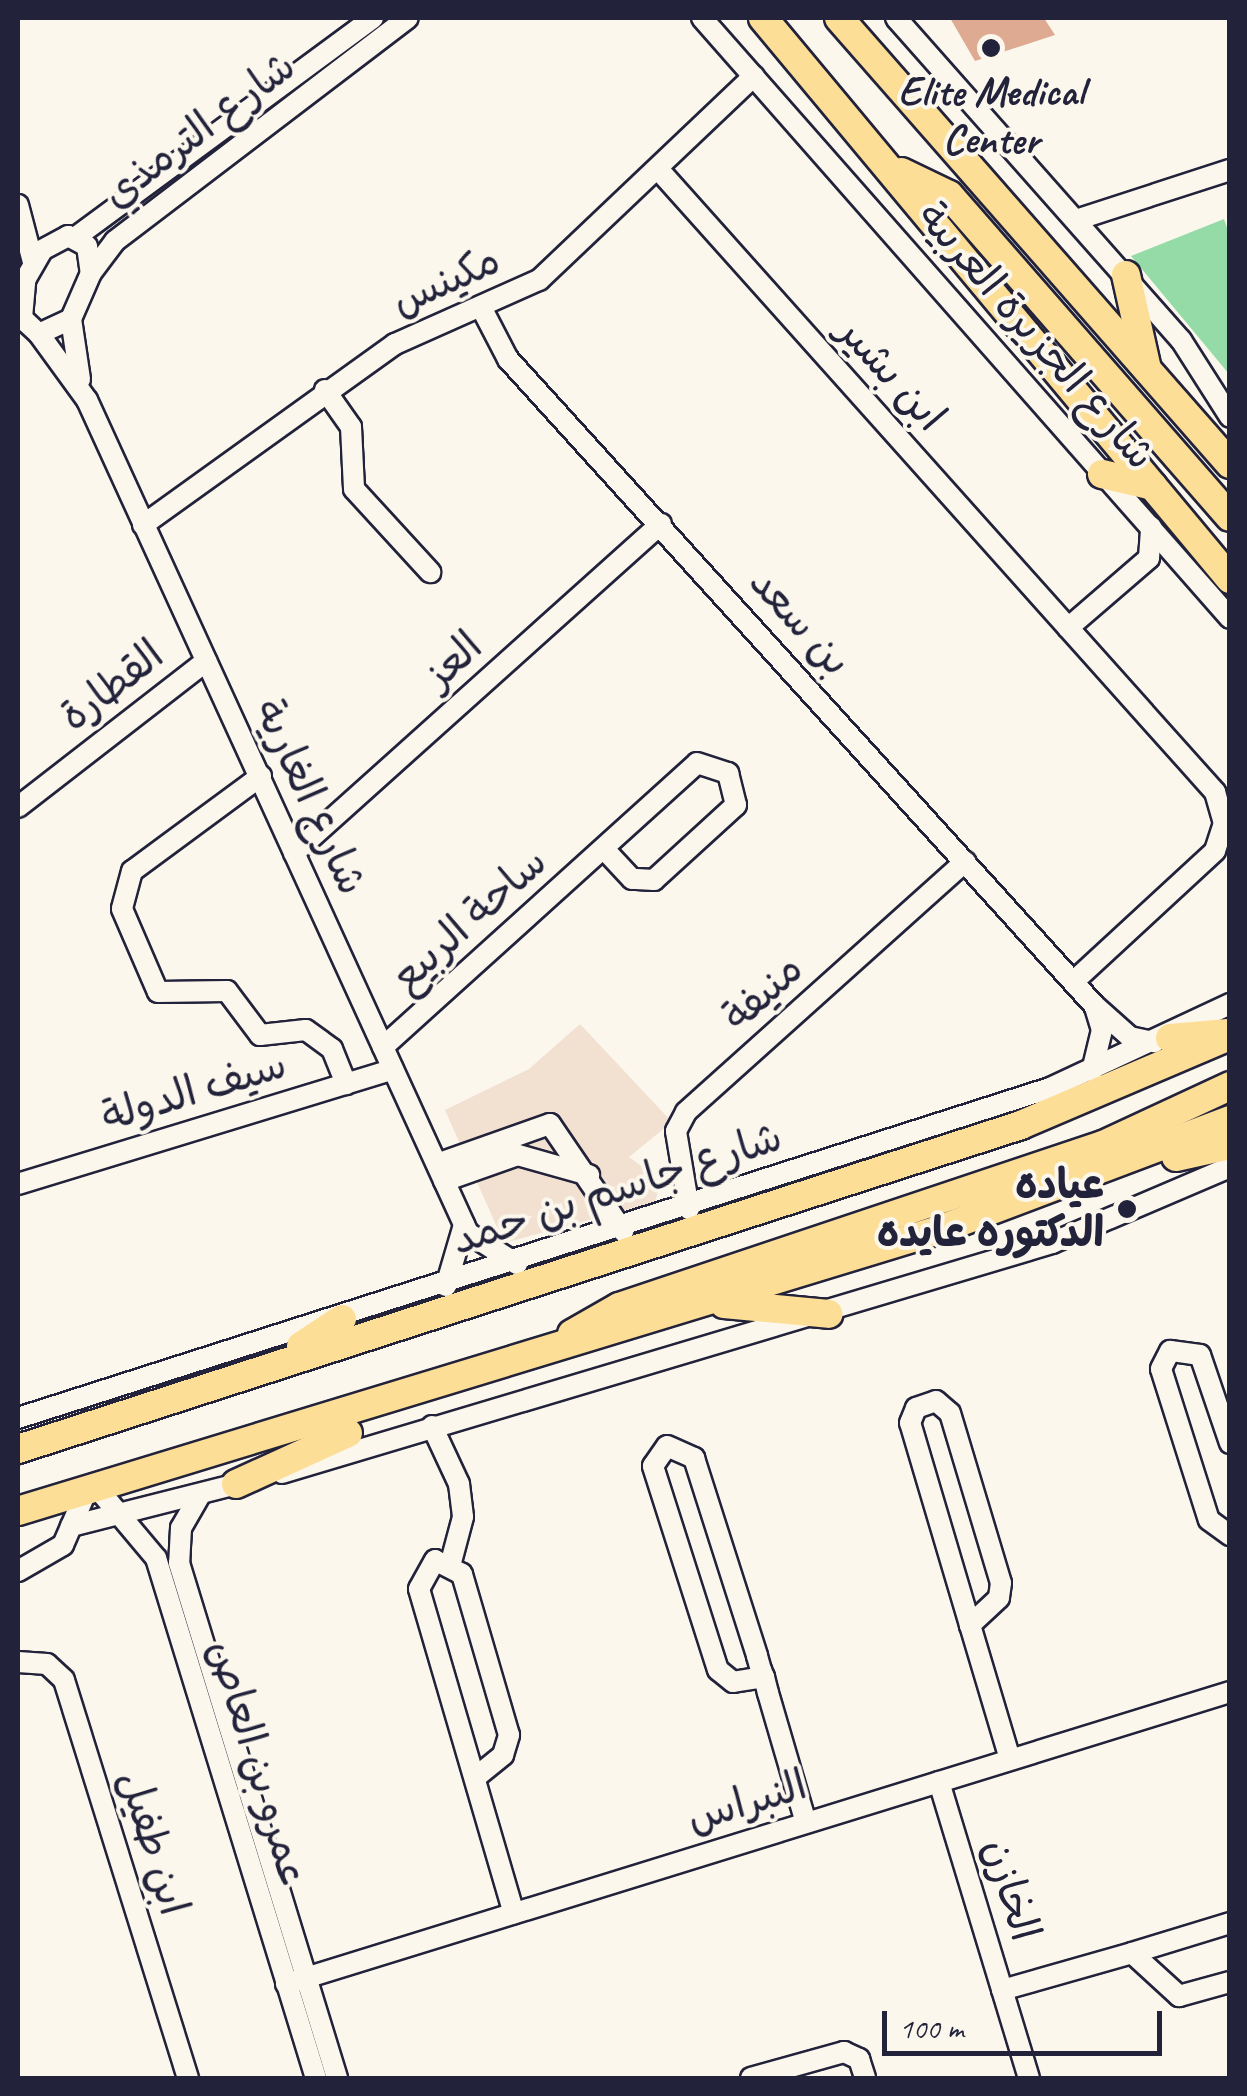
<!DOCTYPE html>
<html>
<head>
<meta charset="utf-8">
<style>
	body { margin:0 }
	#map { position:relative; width:1247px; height:2096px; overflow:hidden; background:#fbf7ec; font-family:Caveat,"Playpen Sans Arabic",sans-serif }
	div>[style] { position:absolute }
	.built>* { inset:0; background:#f2e0d1 }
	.green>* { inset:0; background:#95dba8 }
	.building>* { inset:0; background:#deaa92 }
	.roads { filter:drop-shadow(2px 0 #22223b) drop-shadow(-2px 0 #22223b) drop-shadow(0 2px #22223b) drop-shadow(0 -2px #22223b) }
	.minor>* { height:20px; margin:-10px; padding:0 10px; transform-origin:10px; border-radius:10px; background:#fbf7ec }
	.major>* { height:28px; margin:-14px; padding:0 14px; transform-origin:14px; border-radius:14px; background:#fdde96 }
	.dots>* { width:28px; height:28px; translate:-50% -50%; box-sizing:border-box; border:5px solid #fbf7ec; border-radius:50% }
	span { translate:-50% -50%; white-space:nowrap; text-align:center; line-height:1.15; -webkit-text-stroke:8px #fbf7ec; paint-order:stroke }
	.poi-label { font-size:42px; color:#22223b; font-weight:700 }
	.right { translate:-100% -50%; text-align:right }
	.street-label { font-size:42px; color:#22223b }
	.frame { position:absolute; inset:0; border:20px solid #22223b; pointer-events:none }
	.scale { position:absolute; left:882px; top:2011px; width:280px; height:45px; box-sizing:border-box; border:5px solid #22223b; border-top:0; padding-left:12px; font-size:30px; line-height:35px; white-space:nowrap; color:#22223b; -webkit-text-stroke:8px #fbf7ec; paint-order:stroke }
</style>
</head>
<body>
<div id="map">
	<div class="built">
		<i style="clip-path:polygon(580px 1024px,672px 1122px,629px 1157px,661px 1181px,655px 1202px,504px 1243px,445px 1110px,529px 1069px)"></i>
	</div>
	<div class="green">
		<i style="clip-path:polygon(1224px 219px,1230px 236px,1229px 374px,1131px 256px)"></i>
	</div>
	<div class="building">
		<i style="clip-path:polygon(950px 18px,1044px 18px,1055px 35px,975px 61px)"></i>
	</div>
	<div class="roads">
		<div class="minor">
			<i style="left:702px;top:18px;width:799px;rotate:48.65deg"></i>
			<i style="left:896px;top:18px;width:430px;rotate:48.5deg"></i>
			<i style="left:1181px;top:340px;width:91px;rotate:57.5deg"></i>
			<i style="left:658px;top:169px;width:836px;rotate:48.2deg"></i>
			<i style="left:1215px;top:792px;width:32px;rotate:74deg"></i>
			<i style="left:1224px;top:823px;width:29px;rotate:108deg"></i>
			<i style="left:1215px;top:851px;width:190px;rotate:137.3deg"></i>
			<i style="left:18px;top:205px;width:59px;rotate:75.3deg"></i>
			<i style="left:1079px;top:219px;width:159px;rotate:-18deg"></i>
			<i style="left:68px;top:236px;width:21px;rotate:28deg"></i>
			<i style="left:87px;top:246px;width:27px;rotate:82deg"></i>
			<i style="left:91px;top:273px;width:50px;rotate:113.5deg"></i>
			<i style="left:71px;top:319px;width:35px;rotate:155deg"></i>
			<i style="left:39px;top:334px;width:23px;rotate:-137deg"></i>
			<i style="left:22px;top:318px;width:38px;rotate:-85deg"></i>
			<i style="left:25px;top:280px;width:34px;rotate:-60deg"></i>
			<i style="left:42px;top:250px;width:30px;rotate:-28deg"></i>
			<i style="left:76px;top:237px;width:369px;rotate:-36.4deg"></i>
			<i style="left:91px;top:273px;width:40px;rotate:-53deg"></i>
			<i style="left:115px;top:241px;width:368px;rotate:-37.3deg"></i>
			<i style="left:481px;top:307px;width:59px;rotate:62.6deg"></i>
			<i style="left:508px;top:359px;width:872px;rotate:47.79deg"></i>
			<i style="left:1094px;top:1005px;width:48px;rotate:41.6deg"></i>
			<i style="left:1130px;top:1037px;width:25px;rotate:12deg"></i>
			<i style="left:71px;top:319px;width:61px;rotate:81.5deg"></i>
			<i style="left:39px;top:334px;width:82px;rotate:54deg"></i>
			<i style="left:87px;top:400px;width:916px;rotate:65.42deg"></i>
			<i style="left:468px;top:1233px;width:58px;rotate:32.3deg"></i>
			<i style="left:325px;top:390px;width:45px;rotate:54.9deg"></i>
			<i style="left:351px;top:427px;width:62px;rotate:87.2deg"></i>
			<i style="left:354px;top:489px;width:113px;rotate:47.5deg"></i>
			<i style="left:143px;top:525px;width:310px;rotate:-35.7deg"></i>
			<i style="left:395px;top:344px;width:158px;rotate:-24deg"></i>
			<i style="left:539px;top:280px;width:296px;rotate:-43.5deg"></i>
			<i style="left:1068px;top:628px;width:107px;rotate:-40.8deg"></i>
			<i style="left:1149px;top:558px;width:31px;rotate:-86deg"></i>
			<i style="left:261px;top:776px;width:160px;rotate:143.6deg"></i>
			<i style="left:132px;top:871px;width:39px;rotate:105deg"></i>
			<i style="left:122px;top:909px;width:90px;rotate:66.6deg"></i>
			<i style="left:158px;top:992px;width:69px;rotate:-0.8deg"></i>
			<i style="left:227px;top:991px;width:55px;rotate:53.1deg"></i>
			<i style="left:260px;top:1035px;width:46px;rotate:-6.2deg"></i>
			<i style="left:306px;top:1030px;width:32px;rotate:36deg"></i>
			<i style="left:332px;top:1049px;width:38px;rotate:68deg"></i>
			<i style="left:18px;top:807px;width:238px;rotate:-37.8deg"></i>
			<i style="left:294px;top:853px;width:493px;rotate:-41.9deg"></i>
			<i style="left:383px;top:1047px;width:423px;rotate:-42.1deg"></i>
			<i style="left:697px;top:763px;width:33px;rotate:18deg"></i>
			<i style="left:728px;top:773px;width:33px;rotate:76deg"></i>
			<i style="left:736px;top:805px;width:111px;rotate:137.6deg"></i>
			<i style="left:654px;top:880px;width:22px;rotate:-177deg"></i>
			<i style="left:632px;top:879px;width:41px;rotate:-133deg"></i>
			<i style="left:1092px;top:1071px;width:42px;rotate:-76.3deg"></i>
			<i style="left:1102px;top:1030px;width:24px;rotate:-107deg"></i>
			<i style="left:437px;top:1164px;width:120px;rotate:-19.5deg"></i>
			<i style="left:550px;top:1124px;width:130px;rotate:55.7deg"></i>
			<i style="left:444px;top:1181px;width:78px;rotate:-19.4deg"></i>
			<i style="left:518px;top:1155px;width:74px;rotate:15.7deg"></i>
			<i style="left:18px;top:1184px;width:392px;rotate:-17deg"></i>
			<i style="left:689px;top:1209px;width:79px;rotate:-99.5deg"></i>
			<i style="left:676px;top:1131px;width:21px;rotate:-62deg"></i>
			<i style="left:686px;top:1112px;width:375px;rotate:-41.9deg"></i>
			<i style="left:446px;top:1286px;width:64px;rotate:-73.6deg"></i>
			<i style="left:936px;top:1401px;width:18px;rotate:41deg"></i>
			<i style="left:950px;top:1413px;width:177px;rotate:73.3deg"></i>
			<i style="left:1001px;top:1583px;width:15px;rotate:98deg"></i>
			<i style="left:999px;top:1598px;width:40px;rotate:137deg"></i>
			<i style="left:970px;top:1625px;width:211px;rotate:-106.5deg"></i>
			<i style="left:910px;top:1423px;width:16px;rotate:-68deg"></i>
			<i style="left:916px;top:1408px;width:21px;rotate:-19deg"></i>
			<i style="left:18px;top:1418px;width:1083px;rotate:-17.73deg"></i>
			<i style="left:1050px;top:1088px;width:199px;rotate:-25deg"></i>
			<i style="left:432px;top:1426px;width:64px;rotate:65deg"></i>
			<i style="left:459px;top:1484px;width:33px;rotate:83deg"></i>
			<i style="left:463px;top:1517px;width:47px;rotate:104.9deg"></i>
			<i style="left:1230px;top:1443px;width:93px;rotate:-108.8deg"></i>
			<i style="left:1200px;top:1355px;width:30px;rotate:-172deg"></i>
			<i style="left:1170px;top:1351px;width:20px;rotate:117deg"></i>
			<i style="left:1161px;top:1369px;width:158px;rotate:72.4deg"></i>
			<i style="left:1209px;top:1520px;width:26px;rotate:36deg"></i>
			<i style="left:282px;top:1473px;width:804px;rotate:-16.63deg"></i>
			<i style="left:1052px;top:1243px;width:194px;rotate:-23.1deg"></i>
			<i style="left:98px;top:1489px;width:90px;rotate:50deg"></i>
			<i style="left:156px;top:1558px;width:544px;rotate:72.9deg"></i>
			<i style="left:200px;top:1495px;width:38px;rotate:120deg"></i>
			<i style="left:181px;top:1528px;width:35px;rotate:93deg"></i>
			<i style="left:179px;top:1563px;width:539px;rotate:72.94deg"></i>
			<i style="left:71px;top:1526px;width:184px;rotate:-14.2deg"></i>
			<i style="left:18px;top:1571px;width:52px;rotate:-30deg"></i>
			<i style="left:63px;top:1545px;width:58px;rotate:-66.5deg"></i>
			<i style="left:970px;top:1625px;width:140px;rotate:73.4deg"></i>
			<i style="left:18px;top:1662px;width:29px;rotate:4deg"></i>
			<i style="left:47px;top:1664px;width:23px;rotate:43deg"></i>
			<i style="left:64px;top:1680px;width:417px;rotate:72.7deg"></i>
			<i style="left:764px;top:1677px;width:31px;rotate:171deg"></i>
			<i style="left:733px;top:1682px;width:19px;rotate:-141deg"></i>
			<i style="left:718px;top:1670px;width:214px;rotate:-107.7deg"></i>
			<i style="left:653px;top:1466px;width:24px;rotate:-55deg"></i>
			<i style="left:667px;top:1446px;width:30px;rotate:24deg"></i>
			<i style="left:694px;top:1458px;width:208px;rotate:72.3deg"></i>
			<i style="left:757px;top:1656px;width:15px;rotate:74deg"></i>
			<i style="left:761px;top:1670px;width:8px;rotate:67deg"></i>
			<i style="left:764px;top:1677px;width:16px;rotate:76deg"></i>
			<i style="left:768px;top:1693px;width:135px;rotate:73.7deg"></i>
			<i style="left:476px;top:1777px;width:35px;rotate:-39deg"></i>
			<i style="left:503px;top:1755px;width:21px;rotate:-73deg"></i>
			<i style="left:509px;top:1735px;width:168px;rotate:-106.3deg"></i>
			<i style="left:462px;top:1574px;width:30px;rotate:-153deg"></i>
			<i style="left:435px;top:1560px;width:33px;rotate:119deg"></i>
			<i style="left:419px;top:1589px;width:338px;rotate:73.7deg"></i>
			<i style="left:939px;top:1782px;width:309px;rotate:73.1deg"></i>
			<i style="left:1230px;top:1923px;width:102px;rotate:163deg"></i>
			<i style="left:1132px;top:1953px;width:64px;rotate:42.5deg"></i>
			<i style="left:1179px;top:1996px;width:53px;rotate:-15.4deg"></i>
			<i style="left:286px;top:1984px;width:988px;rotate:-17.19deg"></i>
			<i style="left:1002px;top:1990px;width:135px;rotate:-15.9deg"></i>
			<i style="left:751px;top:2078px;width:97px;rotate:-15.6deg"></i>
			<i style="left:844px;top:2052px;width:17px;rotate:25deg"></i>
			<i style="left:859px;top:2059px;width:20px;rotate:72deg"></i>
		</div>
		<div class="major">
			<i style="left:763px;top:18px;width:730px;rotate:50.22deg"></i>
			<i style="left:839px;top:18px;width:593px;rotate:48.76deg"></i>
			<i style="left:901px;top:172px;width:53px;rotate:25.6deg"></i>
			<i style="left:949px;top:195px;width:427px;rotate:48.9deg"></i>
			<i style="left:1126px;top:275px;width:96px;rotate:77.4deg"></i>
			<i style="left:1102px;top:474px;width:52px;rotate:13.2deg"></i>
			<i style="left:1170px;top:1038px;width:58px;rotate:-4.9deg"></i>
			<i style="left:1176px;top:1157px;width:55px;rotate:-12.5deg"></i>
			<i style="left:724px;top:1304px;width:105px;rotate:5.4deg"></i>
			<i style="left:572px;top:1334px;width:54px;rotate:-29.9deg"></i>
			<i style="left:619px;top:1307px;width:510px;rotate:-18.51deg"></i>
			<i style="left:1103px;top:1145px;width:140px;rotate:-24.9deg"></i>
			<i style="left:301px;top:1346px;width:49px;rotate:-33.4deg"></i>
			<i style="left:18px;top:1449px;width:1054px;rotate:-17.9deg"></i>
			<i style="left:1021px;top:1125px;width:227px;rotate:-23.1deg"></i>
			<i style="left:236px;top:1484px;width:123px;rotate:-24.5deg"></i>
			<i style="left:18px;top:1511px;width:963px;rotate:-16.97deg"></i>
			<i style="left:939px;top:1230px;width:311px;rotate:-20.7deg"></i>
		</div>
	</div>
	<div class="dots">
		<i style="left:991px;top:48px;background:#22223b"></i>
		<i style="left:1127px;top:1209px;background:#22223b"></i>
	</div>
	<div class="poi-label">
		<span style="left:991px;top:116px">Elite Medical<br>Center</span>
		<span class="right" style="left:1104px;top:1209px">عياده<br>الدكتوره عايده</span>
	</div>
	<div class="street-label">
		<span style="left:199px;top:130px;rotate:-37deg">شارع الترمذي</span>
		<span style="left:446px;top:281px;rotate:-24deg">مكينس</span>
		<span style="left:1036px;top:336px;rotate:49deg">شارع الجزيرة العربية</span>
		<span style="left:891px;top:374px;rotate:48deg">ابن بشير</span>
		<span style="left:800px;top:622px;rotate:48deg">بن سعد</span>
		<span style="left:453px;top:661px;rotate:-42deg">العز</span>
		<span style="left:112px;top:686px;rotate:-38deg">القطارة</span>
		<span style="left:310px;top:797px;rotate:65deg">شارع الغارية</span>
		<span style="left:469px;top:920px;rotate:-42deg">ساحة الربيع</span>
		<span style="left:763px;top:993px;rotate:-42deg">منيفة</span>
		<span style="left:194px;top:1091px;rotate:-17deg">سيف الدولة</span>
		<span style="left:617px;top:1189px;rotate:-18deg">شارع جاسم بن حمد</span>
		<span style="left:258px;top:1764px;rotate:73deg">عمرو بن العاص</span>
		<span style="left:747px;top:1802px;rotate:-17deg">النبراس</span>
		<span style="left:153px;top:1843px;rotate:73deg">ابن طفيل</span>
		<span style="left:1011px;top:1890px;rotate:73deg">الخازن</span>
	</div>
	<div class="frame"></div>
	<div class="scale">100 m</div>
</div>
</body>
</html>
